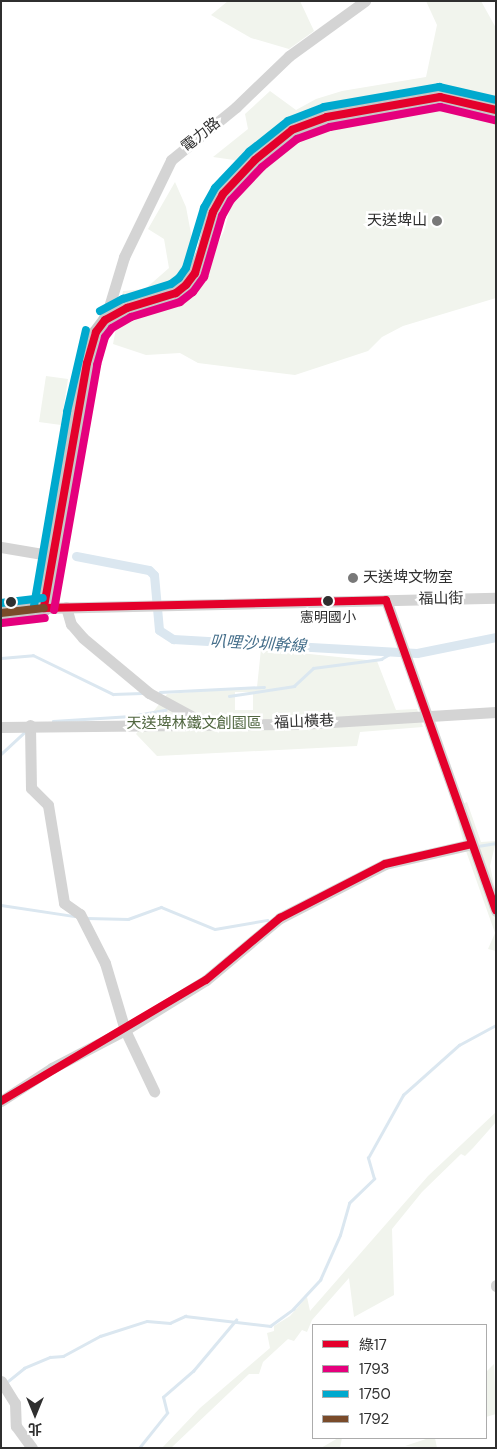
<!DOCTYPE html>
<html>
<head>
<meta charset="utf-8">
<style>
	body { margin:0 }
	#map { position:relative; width:497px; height:1449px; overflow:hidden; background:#fff; font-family:"DM Sans","Noto Sans TC",sans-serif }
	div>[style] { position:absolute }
	.green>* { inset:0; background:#f1f4ed }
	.stream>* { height:2.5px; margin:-1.25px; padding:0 1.25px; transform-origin:1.25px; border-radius:1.25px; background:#dbe7f0 }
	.canal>* { height:9px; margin:-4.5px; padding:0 4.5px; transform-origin:4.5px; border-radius:4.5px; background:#dbe7f0 }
	.minor>* { height:11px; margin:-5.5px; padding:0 5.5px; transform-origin:5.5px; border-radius:5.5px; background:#d4d4d4 }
	.major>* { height:15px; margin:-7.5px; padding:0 7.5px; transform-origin:7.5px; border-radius:7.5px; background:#c7c7c7 }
	.bus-1>* { height:8px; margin:-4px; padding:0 4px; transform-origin:4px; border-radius:4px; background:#e4002b }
	.bus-2>* { height:8px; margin:-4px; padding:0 4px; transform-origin:4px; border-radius:4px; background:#e5007d }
	.bus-3>* { height:8px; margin:-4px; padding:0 4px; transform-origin:4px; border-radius:4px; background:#00a9ce }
	.bus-4>* { height:8px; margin:-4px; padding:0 4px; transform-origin:4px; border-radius:4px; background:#7a4b2a }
	.dots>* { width:14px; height:14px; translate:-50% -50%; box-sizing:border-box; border:2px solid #fff; border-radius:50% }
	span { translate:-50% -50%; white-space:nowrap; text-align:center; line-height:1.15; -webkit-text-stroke:5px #fff; paint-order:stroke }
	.bus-label { font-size:14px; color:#2f2f2f }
	.street-label { font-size:15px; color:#2f2f2f }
	.poi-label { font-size:15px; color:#2f2f2f }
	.right { translate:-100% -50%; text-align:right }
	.left { translate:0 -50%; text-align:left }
	.park-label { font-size:15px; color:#516740 }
	.water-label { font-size:16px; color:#446e8a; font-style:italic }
	.frame { position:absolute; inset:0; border:2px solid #2f2f2f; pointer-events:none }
	.legend { position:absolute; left:312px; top:1324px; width:175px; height:115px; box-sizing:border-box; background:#fff; border:1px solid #acacac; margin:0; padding:6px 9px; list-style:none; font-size:15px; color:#2f2f2f }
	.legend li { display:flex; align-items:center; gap:10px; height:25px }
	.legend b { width:25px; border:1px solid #acacac }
	.north { position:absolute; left:10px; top:1389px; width:50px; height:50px; -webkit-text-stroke:4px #fff; paint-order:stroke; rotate:180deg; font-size:14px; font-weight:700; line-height:20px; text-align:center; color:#2f2f2f }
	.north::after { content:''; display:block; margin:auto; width:18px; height:22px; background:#2f2f2f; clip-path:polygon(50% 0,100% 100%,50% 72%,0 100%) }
</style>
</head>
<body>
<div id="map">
	<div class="green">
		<i style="clip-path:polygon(228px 1px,300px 1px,314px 31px,289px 49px,251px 38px,211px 15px)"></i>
		<i style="clip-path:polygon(426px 1px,481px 1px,496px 28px,496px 298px,403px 326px,382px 337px,368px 351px,295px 375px,198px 363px,180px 353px,146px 355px,113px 344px,123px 291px,145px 289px,169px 268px,164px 239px,148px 229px,175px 182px,186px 207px,195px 255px,189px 281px,198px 285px,224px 231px,233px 198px,252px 175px,234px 160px,213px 157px,248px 129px,245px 114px,270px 91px,296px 110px,316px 99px,342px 91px,426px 77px,437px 25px)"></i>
		<i style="clip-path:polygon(46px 376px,68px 379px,61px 425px,39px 422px)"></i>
		<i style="clip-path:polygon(evenodd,261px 649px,377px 661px,396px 710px,417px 709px,423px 727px,360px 732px,357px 746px,157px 756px,136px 734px,167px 694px,257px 687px,261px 649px,235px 692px,253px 692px,253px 710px,235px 710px,235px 692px)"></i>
		<i style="clip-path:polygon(467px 802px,481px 842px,496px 841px,490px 866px,496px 893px,496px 951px,488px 949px,495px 933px,466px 851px,454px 807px)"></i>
		<i style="clip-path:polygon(496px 1112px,496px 1122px,473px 1148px,465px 1156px,461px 1154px,422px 1192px,392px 1229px,394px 1295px,354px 1317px,349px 1278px,312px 1320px,307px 1332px,302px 1330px,294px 1341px,288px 1339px,263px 1362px,259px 1374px,249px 1374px,171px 1448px,162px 1448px,200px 1408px,270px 1348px,267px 1333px,274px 1331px,274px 1326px,290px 1316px,307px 1297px,310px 1311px,428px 1176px)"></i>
		<i style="clip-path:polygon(494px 1364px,496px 1414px,486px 1417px,486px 1372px)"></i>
		<i style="clip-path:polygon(338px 1438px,342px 1438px,340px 1448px,321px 1448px)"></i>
		<i style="clip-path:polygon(429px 1438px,435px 1438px,437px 1448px,405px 1446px)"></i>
	</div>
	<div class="stream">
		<i style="left:1px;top:658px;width:32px;rotate:-5deg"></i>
		<i style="left:33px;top:655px;width:89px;rotate:26deg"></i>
		<i style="left:113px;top:694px;width:29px;rotate:-2deg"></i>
		<i style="left:160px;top:692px;width:104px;rotate:-2.8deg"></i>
		<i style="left:229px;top:696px;width:66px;rotate:-8.7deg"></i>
		<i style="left:294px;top:686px;width:26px;rotate:-43deg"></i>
		<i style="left:313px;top:668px;width:69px;rotate:-7.5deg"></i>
		<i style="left:381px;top:659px;width:14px;rotate:-30deg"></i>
		<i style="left:53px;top:721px;width:78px;rotate:-3.7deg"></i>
		<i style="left:131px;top:716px;width:35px;rotate:-10deg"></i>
		<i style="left:1px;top:754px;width:33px;rotate:-43deg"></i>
		<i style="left:478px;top:846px;width:18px;rotate:-9deg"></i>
		<i style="left:1px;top:905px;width:74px;rotate:8.6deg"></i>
		<i style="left:87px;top:918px;width:41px;rotate:1.4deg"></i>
		<i style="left:128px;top:919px;width:35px;rotate:-20deg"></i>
		<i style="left:161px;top:907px;width:58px;rotate:22.2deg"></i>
		<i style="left:215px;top:929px;width:53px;rotate:-9.8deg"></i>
		<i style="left:7px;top:1382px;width:22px;rotate:-39deg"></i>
		<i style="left:24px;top:1368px;width:28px;rotate:-23deg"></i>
		<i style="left:50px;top:1357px;width:13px;rotate:-4deg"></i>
		<i style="left:63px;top:1356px;width:42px;rotate:-28.4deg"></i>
		<i style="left:100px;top:1336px;width:49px;rotate:-17.7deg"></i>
		<i style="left:147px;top:1321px;width:23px;rotate:5deg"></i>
		<i style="left:170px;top:1323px;width:17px;rotate:-25deg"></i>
		<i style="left:185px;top:1316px;width:86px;rotate:6.7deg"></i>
		<i style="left:270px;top:1326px;width:29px;rotate:-36deg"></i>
		<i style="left:293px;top:1309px;width:40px;rotate:-47deg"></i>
		<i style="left:320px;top:1280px;width:49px;rotate:-66deg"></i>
		<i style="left:340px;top:1235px;width:33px;rotate:-74deg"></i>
		<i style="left:349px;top:1203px;width:35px;rotate:-44deg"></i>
		<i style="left:374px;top:1179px;width:22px;rotate:-106deg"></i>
		<i style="left:368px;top:1158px;width:72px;rotate:-60.9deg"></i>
		<i style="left:403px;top:1095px;width:75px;rotate:-41.8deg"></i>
		<i style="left:459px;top:1045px;width:42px;rotate:-28.4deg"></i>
		<i style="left:139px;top:1448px;width:45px;rotate:-51.3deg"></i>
		<i style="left:167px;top:1413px;width:16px;rotate:-104deg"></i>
		<i style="left:163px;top:1397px;width:40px;rotate:-41deg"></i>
		<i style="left:193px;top:1371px;width:67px;rotate:-49.9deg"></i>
	</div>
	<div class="canal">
		<i style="left:76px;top:556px;width:74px;rotate:10.9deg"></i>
		<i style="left:149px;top:570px;width:7px;rotate:45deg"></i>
		<i style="left:154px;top:575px;width:55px;rotate:84.8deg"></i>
		<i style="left:159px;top:630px;width:17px;rotate:33deg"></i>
		<i style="left:173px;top:639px;width:244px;rotate:3.3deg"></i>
		<i style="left:417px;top:653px;width:81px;rotate:-11.4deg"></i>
	</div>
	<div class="minor">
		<i style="left:105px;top:320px;width:66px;rotate:-73.2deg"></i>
		<i style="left:124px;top:257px;width:108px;rotate:-64.1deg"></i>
		<i style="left:171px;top:160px;width:84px;rotate:-39.2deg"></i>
		<i style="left:236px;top:107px;width:74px;rotate:-43.9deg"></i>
		<i style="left:289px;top:56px;width:94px;rotate:-35.9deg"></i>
		<i style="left:1px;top:547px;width:54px;rotate:9.6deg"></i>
		<i style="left:386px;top:600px;width:330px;rotate:70.5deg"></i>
		<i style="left:66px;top:607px;width:18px;rotate:74deg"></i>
		<i style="left:71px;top:624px;width:18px;rotate:49deg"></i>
		<i style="left:83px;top:638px;width:86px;rotate:39.8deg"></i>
		<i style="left:149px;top:693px;width:63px;rotate:28.6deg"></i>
		<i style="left:44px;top:608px;width:452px;rotate:-1.3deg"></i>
		<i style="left:30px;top:725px;width:63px;rotate:89.1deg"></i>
		<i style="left:31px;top:788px;width:24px;rotate:45deg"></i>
		<i style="left:48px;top:805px;width:99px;rotate:80.7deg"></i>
		<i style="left:64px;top:903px;width:19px;rotate:35deg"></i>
		<i style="left:80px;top:914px;width:55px;rotate:63deg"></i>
		<i style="left:105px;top:963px;width:70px;rotate:73.4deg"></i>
		<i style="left:125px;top:1030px;width:68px;rotate:64.6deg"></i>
		<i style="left:1px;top:727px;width:298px;rotate:-0.6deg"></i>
		<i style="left:299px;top:724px;width:197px;rotate:-3.5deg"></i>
		<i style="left:1px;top:1101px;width:61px;rotate:-32.9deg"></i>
		<i style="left:52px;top:1068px;width:82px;rotate:-27.5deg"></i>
		<i style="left:125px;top:1030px;width:95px;rotate:-31.7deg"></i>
		<i style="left:206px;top:980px;width:97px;rotate:-40deg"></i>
		<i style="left:280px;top:918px;width:118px;rotate:-27.2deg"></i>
		<i style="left:385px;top:864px;width:89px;rotate:-12.9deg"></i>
		<i style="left:496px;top:1286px;width:1px;rotate:-90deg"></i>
		<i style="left:1px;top:1381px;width:26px;rotate:58deg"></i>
		<i style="left:15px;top:1403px;width:23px;rotate:88deg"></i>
		<i style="left:16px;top:1426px;width:27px;rotate:54deg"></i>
	</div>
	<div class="major">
		<i style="left:1px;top:613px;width:43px;rotate:-6.6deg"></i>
		<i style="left:44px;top:608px;width:197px;rotate:-80.3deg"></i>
		<i style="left:77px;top:414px;width:84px;rotate:-77deg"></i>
		<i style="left:96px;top:332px;width:15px;rotate:-53deg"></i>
		<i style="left:105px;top:320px;width:25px;rotate:-29deg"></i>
		<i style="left:127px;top:308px;width:51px;rotate:-17deg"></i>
		<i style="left:176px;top:293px;width:13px;rotate:-39deg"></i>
		<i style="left:186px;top:285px;width:15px;rotate:-53deg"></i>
		<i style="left:195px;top:273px;width:25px;rotate:-69deg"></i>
		<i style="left:204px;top:250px;width:39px;rotate:-77deg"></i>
		<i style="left:213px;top:212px;width:21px;rotate:-61deg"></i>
		<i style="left:223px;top:194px;width:47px;rotate:-46.7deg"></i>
		<i style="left:255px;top:160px;width:48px;rotate:-39deg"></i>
		<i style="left:292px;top:130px;width:37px;rotate:-20deg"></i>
		<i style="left:327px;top:117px;width:115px;rotate:-10deg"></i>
		<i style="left:440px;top:97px;width:57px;rotate:13.1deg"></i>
	</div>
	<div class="bus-1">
		<i style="left:496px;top:110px;width:57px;rotate:-166.9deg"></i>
		<i style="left:440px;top:97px;width:115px;rotate:170deg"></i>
		<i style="left:327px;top:117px;width:37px;rotate:160deg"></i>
		<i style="left:292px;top:130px;width:48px;rotate:141deg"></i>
		<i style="left:255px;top:160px;width:47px;rotate:133.3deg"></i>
		<i style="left:223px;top:194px;width:21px;rotate:119deg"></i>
		<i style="left:213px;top:212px;width:64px;rotate:106.4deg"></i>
		<i style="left:195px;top:273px;width:15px;rotate:127deg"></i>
		<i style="left:186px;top:285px;width:13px;rotate:141deg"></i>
		<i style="left:176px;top:293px;width:51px;rotate:163deg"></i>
		<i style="left:127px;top:308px;width:25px;rotate:151deg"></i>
		<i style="left:105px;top:320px;width:15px;rotate:127deg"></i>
		<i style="left:96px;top:332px;width:32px;rotate:106deg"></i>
		<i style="left:87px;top:363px;width:249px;rotate:100deg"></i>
		<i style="left:44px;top:608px;width:342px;rotate:-1.3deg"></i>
		<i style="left:386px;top:600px;width:329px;rotate:70.5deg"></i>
		<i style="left:1px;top:1101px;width:238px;rotate:-30.6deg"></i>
		<i style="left:206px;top:980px;width:97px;rotate:-40deg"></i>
		<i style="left:280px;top:918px;width:118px;rotate:-27.2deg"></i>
		<i style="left:385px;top:864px;width:89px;rotate:-12.9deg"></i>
	</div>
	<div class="bus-2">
		<i style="left:54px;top:610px;width:249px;rotate:-80deg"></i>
		<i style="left:97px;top:365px;width:29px;rotate:-74deg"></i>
		<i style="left:105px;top:337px;width:11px;rotate:-52deg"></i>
		<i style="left:112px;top:328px;width:22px;rotate:-30deg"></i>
		<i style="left:131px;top:317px;width:51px;rotate:-17deg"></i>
		<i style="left:180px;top:302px;width:16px;rotate:-38deg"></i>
		<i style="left:193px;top:292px;width:19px;rotate:-54deg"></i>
		<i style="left:204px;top:277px;width:64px;rotate:-73.6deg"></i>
		<i style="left:222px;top:216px;width:18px;rotate:-61deg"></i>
		<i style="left:231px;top:200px;width:45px;rotate:-46.8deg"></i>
		<i style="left:262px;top:167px;width:45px;rotate:-38.7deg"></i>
		<i style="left:297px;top:139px;width:35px;rotate:-20deg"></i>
		<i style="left:330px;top:127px;width:112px;rotate:-10.3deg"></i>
		<i style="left:440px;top:107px;width:56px;rotate:13.5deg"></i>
		<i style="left:2px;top:623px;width:43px;rotate:-6.6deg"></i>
	</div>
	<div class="bus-3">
		<i style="left:100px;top:311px;width:26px;rotate:-28deg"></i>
		<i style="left:123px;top:299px;width:50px;rotate:-17.4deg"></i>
		<i style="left:171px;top:284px;width:10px;rotate:-37deg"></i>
		<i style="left:179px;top:278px;width:12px;rotate:-55deg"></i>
		<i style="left:186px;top:268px;width:63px;rotate:-73.3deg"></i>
		<i style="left:204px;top:208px;width:23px;rotate:-61deg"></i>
		<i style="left:215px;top:188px;width:50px;rotate:-46.6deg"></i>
		<i style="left:249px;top:152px;width:50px;rotate:-38.5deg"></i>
		<i style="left:288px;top:121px;width:39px;rotate:-21deg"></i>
		<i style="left:324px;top:107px;width:117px;rotate:-9.9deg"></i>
		<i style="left:439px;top:87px;width:58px;rotate:12.8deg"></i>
		<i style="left:1px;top:603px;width:42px;rotate:-6.8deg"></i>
		<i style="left:34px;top:606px;width:197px;rotate:-80.3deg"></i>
		<i style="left:67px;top:412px;width:84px;rotate:-77deg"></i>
	</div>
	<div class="bus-4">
		<i style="left:1px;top:613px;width:43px;rotate:-6.6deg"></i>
	</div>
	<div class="dots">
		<i style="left:437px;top:221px;background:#787878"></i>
		<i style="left:353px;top:578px;background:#787878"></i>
		<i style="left:328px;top:601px;background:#2f2f2f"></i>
		<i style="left:11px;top:602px;background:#2f2f2f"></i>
	</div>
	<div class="bus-label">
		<span style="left:328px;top:617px">憲明國小</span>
	</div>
	<div class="street-label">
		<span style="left:201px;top:135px;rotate:-39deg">電力路</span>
		<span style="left:441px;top:599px;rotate:-1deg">福山街</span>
		<span style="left:304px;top:722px;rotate:-2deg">福山橫巷</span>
	</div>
	<div class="poi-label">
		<span class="right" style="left:427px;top:221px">天送埤山</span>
		<span class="left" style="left:363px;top:578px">天送埤文物室</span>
	</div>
	<div class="park-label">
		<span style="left:194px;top:724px">天送埤林鐵文創園區</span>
	</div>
	<div class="water-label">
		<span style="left:258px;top:644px;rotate:3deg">叭哩沙圳幹線</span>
	</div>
	<div class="frame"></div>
	<ul class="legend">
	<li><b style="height:6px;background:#e4002b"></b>綠17</li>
	<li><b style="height:6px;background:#e5007d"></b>1793</li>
	<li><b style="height:6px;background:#00a9ce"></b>1750</li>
	<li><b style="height:6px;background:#7a4b2a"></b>1792</li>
	</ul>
	<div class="north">北</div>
</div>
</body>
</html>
